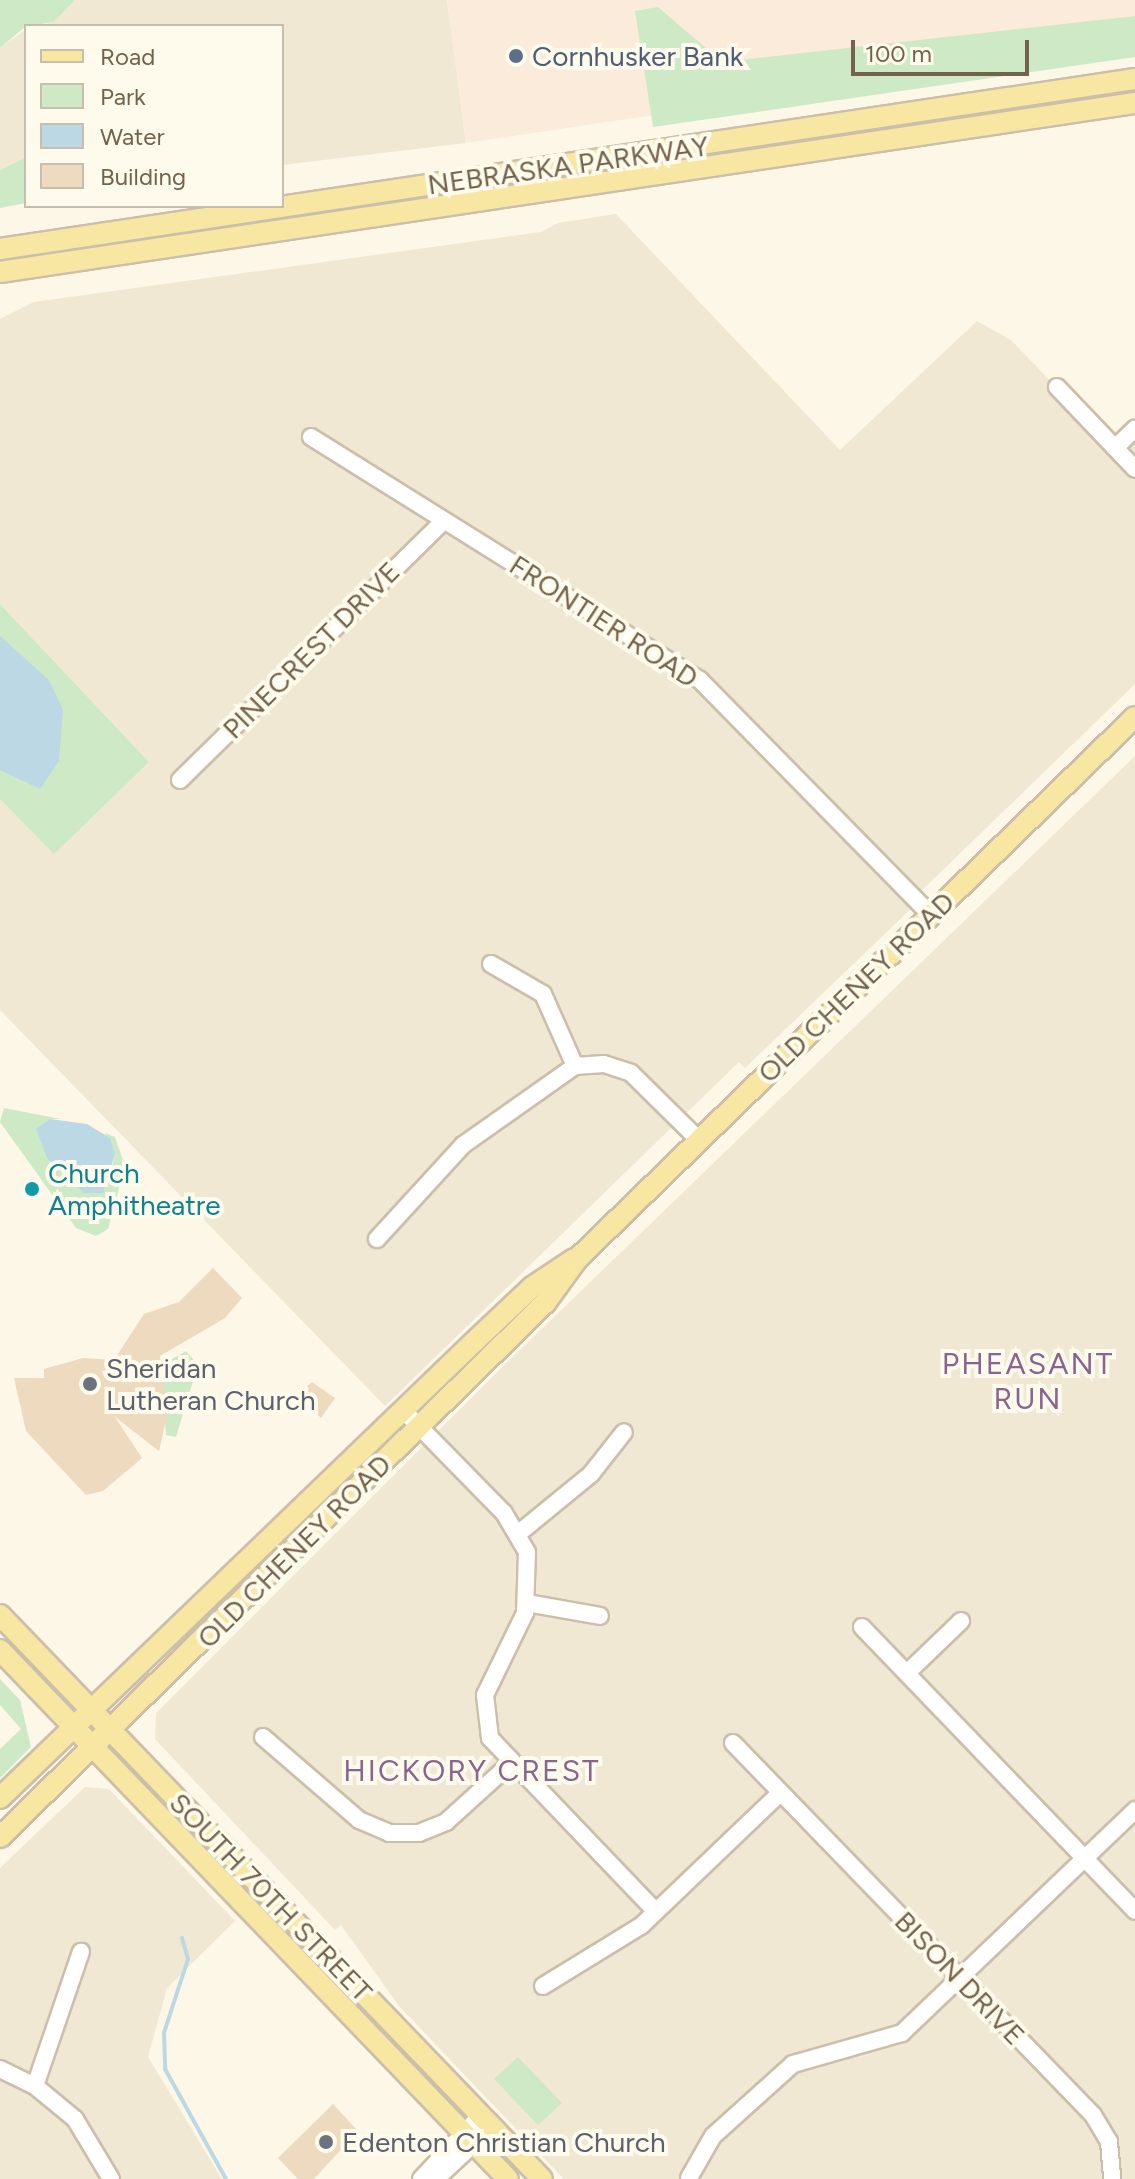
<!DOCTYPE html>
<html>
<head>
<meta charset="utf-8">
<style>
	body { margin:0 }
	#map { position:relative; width:1135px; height:2179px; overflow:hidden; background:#fcf7e7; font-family:Figtree,sans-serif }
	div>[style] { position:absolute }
	.residential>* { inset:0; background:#f0e8d3 }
	.commercial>* { inset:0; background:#fbebdb }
	.green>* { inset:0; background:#cee9c6 }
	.water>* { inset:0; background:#bcd8e5 }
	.stream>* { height:4px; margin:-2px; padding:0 2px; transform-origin:2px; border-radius:2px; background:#bcd8e5 }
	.building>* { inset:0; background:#eedabe }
	.roads { filter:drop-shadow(2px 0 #cbbfab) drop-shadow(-2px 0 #cbbfab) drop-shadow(0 2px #cbbfab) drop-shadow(0 -2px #cbbfab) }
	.minor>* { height:16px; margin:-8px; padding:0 8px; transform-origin:8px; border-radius:8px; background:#fff }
	.major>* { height:20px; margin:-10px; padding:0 10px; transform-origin:10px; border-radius:10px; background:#f8e7a2 }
	.dots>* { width:22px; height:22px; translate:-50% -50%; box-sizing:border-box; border:4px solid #fefbed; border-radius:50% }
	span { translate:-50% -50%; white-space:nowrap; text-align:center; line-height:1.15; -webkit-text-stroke:8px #fefbed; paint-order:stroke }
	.service-label { font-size:28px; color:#4e5e75 }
	.left { translate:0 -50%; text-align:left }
	.street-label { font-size:28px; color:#75624c }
	.culture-label { font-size:28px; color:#0d838f }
	.worship-label { font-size:28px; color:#5b616d }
	.neighbourhood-label { font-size:30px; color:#8a6491; letter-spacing:2px }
	.legend { position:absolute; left:24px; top:24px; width:260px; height:184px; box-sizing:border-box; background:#fefbed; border:2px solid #c7bead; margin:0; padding:10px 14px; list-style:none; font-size:24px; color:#75624c }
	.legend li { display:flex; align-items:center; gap:16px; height:40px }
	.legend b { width:40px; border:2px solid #c7bead }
	.scale { position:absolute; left:851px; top:40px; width:178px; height:36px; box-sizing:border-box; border:4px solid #75624c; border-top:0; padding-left:10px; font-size:24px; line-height:28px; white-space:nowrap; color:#75624c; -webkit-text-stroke:6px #fefbed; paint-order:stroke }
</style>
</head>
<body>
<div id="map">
	<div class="residential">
		<i style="clip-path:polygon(75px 0,447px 0,466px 143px,282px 165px,282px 26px,36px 26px,54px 22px)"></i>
		<i style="clip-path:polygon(26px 29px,26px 157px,0 170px,0 48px)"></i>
		<i style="clip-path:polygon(616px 214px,840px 450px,977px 321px,1011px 340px,1115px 448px,1135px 429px,1135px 684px,914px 898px,918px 902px,745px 1068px,739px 1062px,385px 1406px,0 1010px,0 799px,54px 853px,149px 762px,0 604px,0 319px,34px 302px,541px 232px,558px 223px)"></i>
		<i style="clip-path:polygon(1135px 756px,1135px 2179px,564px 2179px,399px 2006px,341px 1925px,335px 1930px,155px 1739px,156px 1713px,496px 1373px)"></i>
		<i style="clip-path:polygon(85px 1787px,109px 1789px,235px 1921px,167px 1988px,148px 2057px,222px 2179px,0 2179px,0 1868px)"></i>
	</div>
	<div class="commercial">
		<i style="clip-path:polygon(447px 0,1135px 0,1135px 43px,466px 143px)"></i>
	</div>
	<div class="green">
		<i style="clip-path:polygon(0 0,75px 0,54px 22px,26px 26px,0 48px)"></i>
		<i style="clip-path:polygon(658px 7px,722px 62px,1135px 16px,1135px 57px,653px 127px,635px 11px)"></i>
		<i style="clip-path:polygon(26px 157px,26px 203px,0 208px,0 170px)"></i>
		<i style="clip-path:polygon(0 604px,149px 762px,54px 854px,0 799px)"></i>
		<i style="clip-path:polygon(4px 1108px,61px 1119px,50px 1119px,108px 1183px,115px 1154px,105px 1133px,115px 1137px,125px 1166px,108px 1229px,96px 1236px,76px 1228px,0 1122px)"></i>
		<i style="clip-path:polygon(186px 1351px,198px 1365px,176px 1437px,166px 1435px,161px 1365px)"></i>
		<i style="clip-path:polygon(0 1679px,20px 1700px,31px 1747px,0 1778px,0 1749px,21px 1729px,0 1705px)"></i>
		<i style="clip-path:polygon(518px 2057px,562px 2103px,538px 2125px,494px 2079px)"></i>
	</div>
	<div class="water">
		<i style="clip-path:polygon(0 636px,49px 680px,63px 710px,59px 761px,40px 789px,0 770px)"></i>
		<i style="clip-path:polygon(50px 1119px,87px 1124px,110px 1138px,115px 1154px,103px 1193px,84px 1193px,47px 1158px,36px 1129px)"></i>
	</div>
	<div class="stream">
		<i style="left:182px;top:1938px;width:22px;rotate:74deg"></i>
		<i style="left:188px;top:1959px;width:78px;rotate:108deg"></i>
		<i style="left:164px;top:2033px;width:36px;rotate:88deg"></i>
		<i style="left:165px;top:2069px;width:126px;rotate:61deg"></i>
	</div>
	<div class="building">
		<i style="clip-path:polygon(213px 1268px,242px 1298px,225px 1318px,160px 1356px,167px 1416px,159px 1451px,115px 1417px,142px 1458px,103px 1491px,86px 1495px,26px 1431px,14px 1378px,44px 1378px,44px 1369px,83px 1358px,114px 1360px,144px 1314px,179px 1302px)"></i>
		<i style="clip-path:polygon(312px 1382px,335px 1398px,321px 1418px,298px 1395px)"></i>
		<i style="clip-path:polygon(333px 2104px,358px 2131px,314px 2179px,298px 2179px,278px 2158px)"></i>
	</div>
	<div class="roads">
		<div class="minor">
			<i style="left:1057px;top:387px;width:113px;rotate:46.4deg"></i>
			<i style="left:311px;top:437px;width:459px;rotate:32deg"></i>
			<i style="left:700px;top:680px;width:330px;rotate:45.5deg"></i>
			<i style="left:1115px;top:448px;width:28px;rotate:-44deg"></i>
			<i style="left:180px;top:780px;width:370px;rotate:-44.5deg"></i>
			<i style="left:491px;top:964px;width:60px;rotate:30deg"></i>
			<i style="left:543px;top:994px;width:79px;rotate:66deg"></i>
			<i style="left:377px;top:1239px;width:127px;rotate:-47.5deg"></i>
			<i style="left:463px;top:1145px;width:137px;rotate:-35.2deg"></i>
			<i style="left:575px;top:1066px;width:29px;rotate:-4deg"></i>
			<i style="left:604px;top:1064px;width:28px;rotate:18deg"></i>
			<i style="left:631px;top:1073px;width:95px;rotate:44.6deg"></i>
			<i style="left:403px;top:1410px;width:144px;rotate:45.6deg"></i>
			<i style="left:504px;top:1513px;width:45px;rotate:59.5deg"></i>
			<i style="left:527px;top:1552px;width:61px;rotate:91.9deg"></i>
			<i style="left:525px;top:1613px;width:91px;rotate:116deg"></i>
			<i style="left:485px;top:1695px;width:43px;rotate:83.4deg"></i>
			<i style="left:490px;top:1738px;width:240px;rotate:46.3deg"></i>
			<i style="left:519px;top:1533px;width:93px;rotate:-39.3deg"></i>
			<i style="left:591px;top:1474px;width:53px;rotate:-51.8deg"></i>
			<i style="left:527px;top:1603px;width:74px;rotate:10.1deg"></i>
			<i style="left:862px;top:1627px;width:394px;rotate:46.1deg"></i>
			<i style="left:907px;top:1673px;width:75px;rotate:-43.9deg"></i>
			<i style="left:263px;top:1737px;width:127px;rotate:40.8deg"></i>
			<i style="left:359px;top:1820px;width:33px;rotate:23deg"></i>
			<i style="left:389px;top:1833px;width:30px"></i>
			<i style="left:419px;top:1833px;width:29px;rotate:-22deg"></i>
			<i style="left:446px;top:1822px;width:86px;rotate:-42.2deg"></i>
			<i style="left:733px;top:1743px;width:518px;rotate:45.94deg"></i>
			<i style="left:1093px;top:2115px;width:31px;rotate:59deg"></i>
			<i style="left:1109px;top:2142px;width:37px;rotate:85deg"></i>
			<i style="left:543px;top:1986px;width:116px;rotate:-31.6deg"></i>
			<i style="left:642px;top:1925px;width:191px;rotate:-43.7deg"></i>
			<i style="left:0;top:2069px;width:39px;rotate:26deg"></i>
			<i style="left:35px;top:2086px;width:52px;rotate:39.5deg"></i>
			<i style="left:75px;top:2119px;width:70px;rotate:59deg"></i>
			<i style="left:35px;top:2086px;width:142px;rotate:-71.1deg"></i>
			<i style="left:689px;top:2178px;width:48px;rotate:-60.3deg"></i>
			<i style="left:713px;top:2136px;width:108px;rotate:-42deg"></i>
			<i style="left:793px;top:2064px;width:113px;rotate:-15.9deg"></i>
			<i style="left:902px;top:2033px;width:323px;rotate:-43.7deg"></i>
			<i style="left:421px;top:2179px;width:88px;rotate:-46.8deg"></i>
			<i style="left:436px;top:2179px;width:76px;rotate:-42.9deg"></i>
		</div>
		<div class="major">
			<i style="left:0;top:249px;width:1148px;rotate:-8.52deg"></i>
			<i style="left:0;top:272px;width:1148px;rotate:-8.47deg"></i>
			<i style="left:0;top:1615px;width:782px;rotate:46.14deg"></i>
			<i style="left:0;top:1650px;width:733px;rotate:46.16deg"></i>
			<i style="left:0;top:1798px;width:663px;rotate:-43.9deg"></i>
			<i style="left:478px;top:1338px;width:74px;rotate:-43.4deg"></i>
			<i style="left:532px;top:1287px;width:50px;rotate:-33.7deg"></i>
			<i style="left:0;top:1837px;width:764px;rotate:-44.42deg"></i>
			<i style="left:546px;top:1302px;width:54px;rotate:-54deg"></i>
			<i style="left:578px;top:1258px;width:776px;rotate:-44.17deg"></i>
		</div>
	</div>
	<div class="dots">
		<i style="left:516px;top:56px;background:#5c6f8a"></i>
		<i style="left:32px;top:1189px;background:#0f9aa8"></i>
		<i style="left:90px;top:1384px;background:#6b7280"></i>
		<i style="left:326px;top:2142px;background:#6b7280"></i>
	</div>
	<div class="service-label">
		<span class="left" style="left:532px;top:56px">Cornhusker Bank</span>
	</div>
	<div class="street-label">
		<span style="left:568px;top:165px;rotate:-8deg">NEBRASKA PARKWAY</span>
		<span style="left:604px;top:621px;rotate:33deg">FRONTIER ROAD</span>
		<span style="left:311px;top:650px;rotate:-45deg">PINECREST DRIVE</span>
		<span style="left:856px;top:987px;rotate:-44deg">OLD CHENEY ROAD</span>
		<span style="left:294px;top:1551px;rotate:-45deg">OLD CHENEY ROAD</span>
		<span style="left:271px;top:1897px;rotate:46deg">SOUTH 70TH STREET</span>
		<span style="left:960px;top:1978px;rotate:46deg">BISON DRIVE</span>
	</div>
	<div class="culture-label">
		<span class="left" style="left:48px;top:1189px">Church<br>Amphitheatre</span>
	</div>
	<div class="worship-label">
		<span class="left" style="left:106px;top:1384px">Sheridan<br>Lutheran Church</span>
		<span class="left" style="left:342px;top:2142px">Edenton Christian Church</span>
	</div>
	<div class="neighbourhood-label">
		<span style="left:1028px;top:1381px">PHEASANT<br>RUN</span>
		<span style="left:472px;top:1771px">HICKORY CREST</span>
	</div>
	<ul class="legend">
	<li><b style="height:10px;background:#f8e7a2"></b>Road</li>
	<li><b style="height:22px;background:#cee9c6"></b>Park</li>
	<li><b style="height:22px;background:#bcd8e5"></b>Water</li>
	<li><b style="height:22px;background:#eedabe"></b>Building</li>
	</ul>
	<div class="scale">100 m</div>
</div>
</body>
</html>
